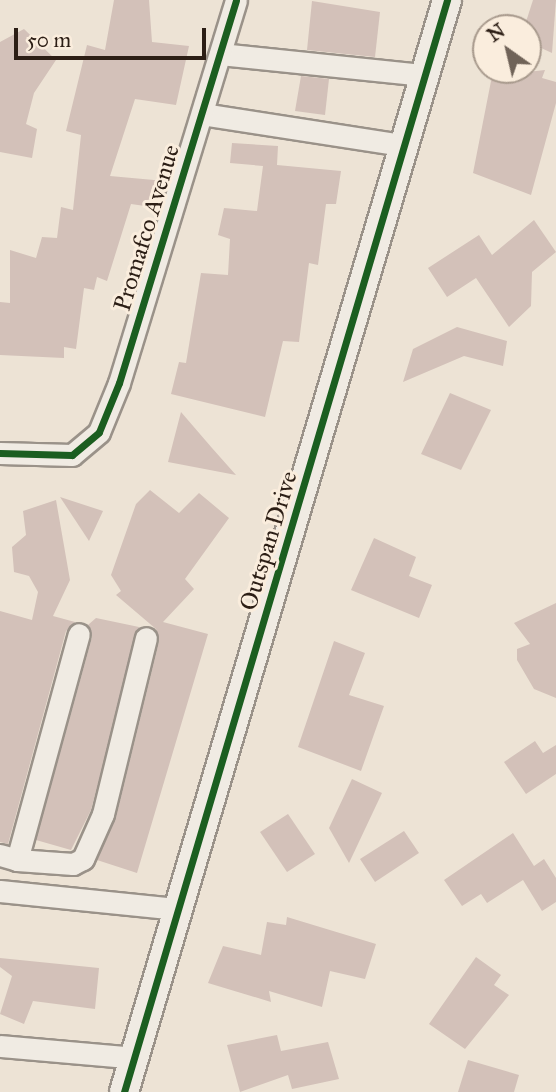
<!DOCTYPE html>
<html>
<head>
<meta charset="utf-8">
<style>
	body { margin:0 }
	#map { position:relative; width:556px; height:1092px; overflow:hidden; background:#ede3d5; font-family:"IM FELL Great Primer",serif }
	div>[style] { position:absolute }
	.building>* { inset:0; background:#d3c1b9 }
	.roads { filter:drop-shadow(2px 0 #9a9289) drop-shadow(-2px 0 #9a9289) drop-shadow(0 2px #9a9289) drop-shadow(0 -2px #9a9289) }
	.minor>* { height:21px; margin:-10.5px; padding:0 10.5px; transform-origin:10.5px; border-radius:10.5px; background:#f0ebe3 }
	.tertiary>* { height:28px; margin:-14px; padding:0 14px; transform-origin:14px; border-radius:14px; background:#f0ebe3 }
	.cycleway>* { height:7px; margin:-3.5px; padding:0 3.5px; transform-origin:3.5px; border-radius:3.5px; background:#1b5e20 }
	span { translate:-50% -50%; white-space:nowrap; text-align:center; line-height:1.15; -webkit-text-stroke:6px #faeddd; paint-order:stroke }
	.street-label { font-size:24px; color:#2c1e15 }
	.north { position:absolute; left:472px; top:14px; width:70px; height:70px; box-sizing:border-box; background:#faeddd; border:2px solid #a89a8d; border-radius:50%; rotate:326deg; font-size:19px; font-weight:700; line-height:28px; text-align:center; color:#2c1e15 }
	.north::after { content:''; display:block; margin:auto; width:24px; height:32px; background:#706358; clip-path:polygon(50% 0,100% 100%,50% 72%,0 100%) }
	.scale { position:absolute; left:14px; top:28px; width:192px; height:32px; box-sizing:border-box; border:4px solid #2c1e15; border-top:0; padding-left:9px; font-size:21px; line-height:24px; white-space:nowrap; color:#2c1e15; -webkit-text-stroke:5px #faeddd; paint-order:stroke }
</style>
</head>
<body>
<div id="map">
	<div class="building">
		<i style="clip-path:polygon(114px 0,149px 0,152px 42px,189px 46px,176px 105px,135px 99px,110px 176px,165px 181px,159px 208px,131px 204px,107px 281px,97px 277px,94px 290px,84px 288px,76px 349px,64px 347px,64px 358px,0 355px,0 302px,10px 303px,10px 250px,36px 258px,42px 237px,57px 238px,61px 207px,73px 210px,81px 135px,66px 131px,87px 45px,105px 50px)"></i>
		<i style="clip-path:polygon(533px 0,556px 0,552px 53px,528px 42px,524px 28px)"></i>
		<i style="clip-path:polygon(312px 1px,380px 12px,375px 57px,307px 50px)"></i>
		<i style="clip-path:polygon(24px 29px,56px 60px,34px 93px,26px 124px,37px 129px,32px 158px,0 152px,0 42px)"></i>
		<i style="clip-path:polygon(545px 70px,542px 78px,556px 82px,556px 103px,531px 195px,473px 173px,492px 76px)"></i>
		<i style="clip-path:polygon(301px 76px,329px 79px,325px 115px,295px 111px)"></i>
		<i style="clip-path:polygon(232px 143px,278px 146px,277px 165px,341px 171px,336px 204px,326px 204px,318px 265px,309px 263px,299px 342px,283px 341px,265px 417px,171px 394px,179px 362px,186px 363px,201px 273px,228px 275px,230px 239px,218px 235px,224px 208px,257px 211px,263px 166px,230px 163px)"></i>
		<i style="clip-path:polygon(534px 220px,556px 252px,532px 272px,531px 306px,509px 327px,476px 278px,447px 297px,428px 268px,479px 235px,492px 255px)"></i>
		<i style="clip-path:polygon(457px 327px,507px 341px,503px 366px,464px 356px,403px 382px,413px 349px)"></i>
		<i style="clip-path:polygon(450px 393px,491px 410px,461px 470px,421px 454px)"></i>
		<i style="clip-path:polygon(181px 412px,212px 448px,236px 475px,168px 462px)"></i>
		<i style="clip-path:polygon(150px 490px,179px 513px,199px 493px,229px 518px,185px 579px,194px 589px,163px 622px,208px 634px,137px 873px,97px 860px,116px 817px,159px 641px,156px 629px,116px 595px,121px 591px,111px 575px,136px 504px)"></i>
		<i style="clip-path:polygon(60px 497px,103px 511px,89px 541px)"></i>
		<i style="clip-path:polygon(56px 500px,70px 580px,53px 616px,75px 622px,66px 631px,8px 844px,0 842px,0 611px,32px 620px,38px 592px,29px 576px,14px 572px,12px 547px,26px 535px,23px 511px)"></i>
		<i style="clip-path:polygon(374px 538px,416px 557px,409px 576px,432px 585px,419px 618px,351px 590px)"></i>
		<i style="clip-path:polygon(556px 603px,556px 698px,534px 689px,517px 660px,517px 649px,530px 644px,514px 623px)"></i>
		<i style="clip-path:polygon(96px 618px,139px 627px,91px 810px,71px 850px,36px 840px,92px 637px,88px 625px)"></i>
		<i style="clip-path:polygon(334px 641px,365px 653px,349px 695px,384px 706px,361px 771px,298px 747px)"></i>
		<i style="clip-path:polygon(535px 741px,543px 753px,556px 745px,556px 774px,526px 794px,504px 762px)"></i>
		<i style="clip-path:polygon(352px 779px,382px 793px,349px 863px,329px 828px)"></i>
		<i style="clip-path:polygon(288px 814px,315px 854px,287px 872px,260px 832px)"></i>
		<i style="clip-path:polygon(404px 831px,419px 853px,375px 882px,360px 859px)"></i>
		<i style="clip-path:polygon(513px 833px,534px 866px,544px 859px,556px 878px,556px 902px,542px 911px,523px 880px,487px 903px,481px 894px,462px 906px,444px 880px)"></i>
		<i style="clip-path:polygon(287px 917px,376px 944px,365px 979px,330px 971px,322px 1007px,269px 991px,271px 1002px,208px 983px,223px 946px,261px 955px,267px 922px,286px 925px)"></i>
		<i style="clip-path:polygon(476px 957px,501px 975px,494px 985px,509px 995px,465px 1049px,429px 1024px)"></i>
		<i style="clip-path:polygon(0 958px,99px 968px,95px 1009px,33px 1001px,24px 1024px,0 1014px,12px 976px,0 967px)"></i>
		<i style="clip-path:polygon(277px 1035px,281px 1051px,328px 1042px,339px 1079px,292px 1089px,288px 1075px,240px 1092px,227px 1045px)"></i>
		<i style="clip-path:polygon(468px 1060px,519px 1075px,514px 1092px,458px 1092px)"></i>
	</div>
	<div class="roads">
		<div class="minor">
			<i style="left:220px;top:54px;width:203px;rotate:5.9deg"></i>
			<i style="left:202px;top:114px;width:203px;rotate:8.8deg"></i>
			<i style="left:0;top:453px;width:72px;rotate:1.6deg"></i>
			<i style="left:72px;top:455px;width:35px;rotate:-40deg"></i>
			<i style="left:99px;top:432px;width:53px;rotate:-67.8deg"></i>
			<i style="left:119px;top:383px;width:400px;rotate:-73deg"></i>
			<i style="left:0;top:855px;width:18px;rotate:16deg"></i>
			<i style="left:17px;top:860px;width:234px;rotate:-74.7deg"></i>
			<i style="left:17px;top:860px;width:56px;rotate:4.1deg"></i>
			<i style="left:73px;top:864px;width:11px;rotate:-27deg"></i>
			<i style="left:83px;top:859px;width:49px;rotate:-66deg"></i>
			<i style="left:103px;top:814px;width:181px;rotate:-76.3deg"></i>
			<i style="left:0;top:891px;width:179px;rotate:5.8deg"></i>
			<i style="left:0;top:1046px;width:137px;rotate:5deg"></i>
		</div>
		<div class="tertiary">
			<i style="left:124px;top:1092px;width:1139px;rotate:-73.52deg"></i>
		</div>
	</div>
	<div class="cycleway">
		<i style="left:0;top:453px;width:72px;rotate:1.6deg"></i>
		<i style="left:72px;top:455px;width:35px;rotate:-40deg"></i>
		<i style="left:99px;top:432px;width:53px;rotate:-67.8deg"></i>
		<i style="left:119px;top:383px;width:400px;rotate:-73deg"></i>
		<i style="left:124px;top:1092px;width:1139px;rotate:-73.52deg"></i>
	</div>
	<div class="street-label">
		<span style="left:147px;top:228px;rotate:-73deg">Promafco Avenue</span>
		<span style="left:269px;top:541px;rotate:-73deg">Outspan Drive</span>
	</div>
	<div class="north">N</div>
	<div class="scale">50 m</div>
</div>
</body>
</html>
